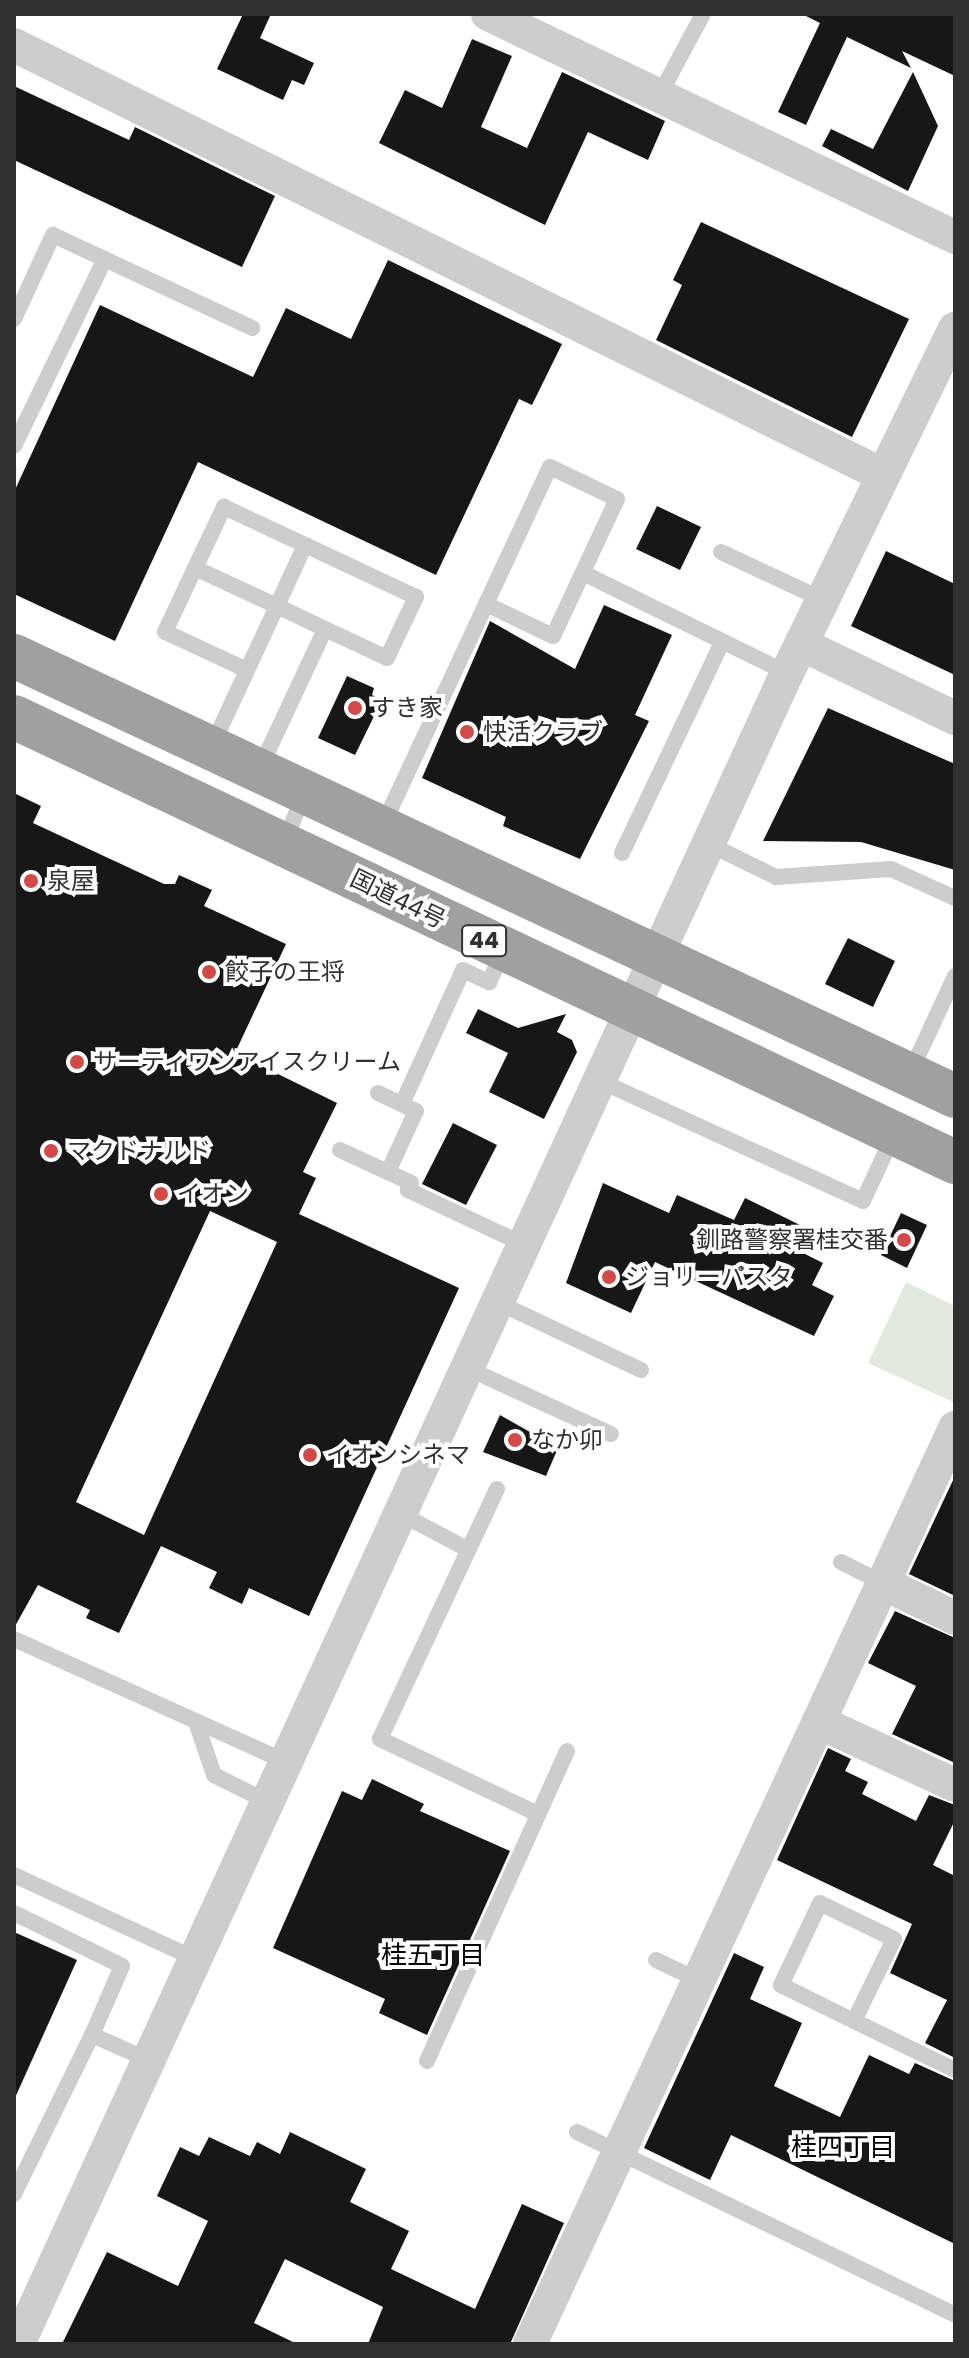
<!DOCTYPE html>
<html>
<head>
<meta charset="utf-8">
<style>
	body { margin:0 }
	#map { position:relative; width:969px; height:2358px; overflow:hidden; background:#fff; font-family:Poppins,"Noto Sans JP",sans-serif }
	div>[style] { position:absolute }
	.green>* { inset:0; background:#e2e8dd }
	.building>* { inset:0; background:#171717 }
	.service>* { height:16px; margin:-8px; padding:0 8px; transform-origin:8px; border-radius:8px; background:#cdcdcd }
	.minor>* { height:34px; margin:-17px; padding:0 17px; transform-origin:17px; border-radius:17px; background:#cdcdcd }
	.trunk>* { height:44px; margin:-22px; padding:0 22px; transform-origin:22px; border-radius:22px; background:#a0a0a0 }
	.dots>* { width:22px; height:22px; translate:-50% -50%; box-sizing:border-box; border:4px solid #fff; border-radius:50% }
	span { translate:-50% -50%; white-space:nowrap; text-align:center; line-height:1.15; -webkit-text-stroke:8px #fff; paint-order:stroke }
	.shield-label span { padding:2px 6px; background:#fff; border:2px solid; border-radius:6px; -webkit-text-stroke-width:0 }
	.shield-label { font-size:22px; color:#303030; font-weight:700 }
	.poi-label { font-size:24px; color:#303030 }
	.left { translate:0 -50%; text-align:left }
	.right { translate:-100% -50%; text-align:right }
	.street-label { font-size:24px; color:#303030 }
	.neighbourhood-label { font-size:26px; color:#000 }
	.frame { position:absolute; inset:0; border:16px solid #303030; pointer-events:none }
</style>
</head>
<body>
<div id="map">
	<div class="green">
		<i style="clip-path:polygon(906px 1282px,955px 1306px,955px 1403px,868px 1363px)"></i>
	</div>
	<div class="building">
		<i style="clip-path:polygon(243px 14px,271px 14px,260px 38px,314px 63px,304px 85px,292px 80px,283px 100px,217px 69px)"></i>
		<i style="clip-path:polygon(802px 14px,955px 14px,955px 76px,902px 51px,911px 68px,847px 37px,806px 125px,778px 112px,820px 23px)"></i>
		<i style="clip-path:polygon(472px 39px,512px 56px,481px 127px,527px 148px,562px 72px,665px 121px,648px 160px,588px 132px,545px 225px,379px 143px,405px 90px,442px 108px)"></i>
		<i style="clip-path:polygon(913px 72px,938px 126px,908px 191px,822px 146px,831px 129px,873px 149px)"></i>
		<i style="clip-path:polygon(14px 86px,129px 140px,135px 127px,275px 196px,242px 267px,14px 160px)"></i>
		<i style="clip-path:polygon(701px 222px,909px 319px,852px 437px,656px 340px,682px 285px,673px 280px)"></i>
		<i style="clip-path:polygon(388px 260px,562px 344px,532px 405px,519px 399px,436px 575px,198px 462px,115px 641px,14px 594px,14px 492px,100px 305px,253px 377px,286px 308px,351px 339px)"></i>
		<i style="clip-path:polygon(657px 506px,701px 527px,680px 570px,636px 549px)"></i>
		<i style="clip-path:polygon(886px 551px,955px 584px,955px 675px,851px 626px)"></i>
		<i style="clip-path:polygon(604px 605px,672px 635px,635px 715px,649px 721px,580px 859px,503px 826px,506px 817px,422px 778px,490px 621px,575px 669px)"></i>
		<i style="clip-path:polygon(347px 676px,374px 688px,372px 695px,382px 700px,355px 755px,318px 738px)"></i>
		<i style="clip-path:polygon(828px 708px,955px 764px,955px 870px,861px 842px,763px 841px)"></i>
		<i style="clip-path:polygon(evenodd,14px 793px,41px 806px,33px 823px,164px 884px,175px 884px,179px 875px,212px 890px,204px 906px,286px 944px,235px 1053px,337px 1103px,303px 1172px,316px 1178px,299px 1214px,459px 1288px,309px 1616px,249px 1588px,242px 1604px,209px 1588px,217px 1572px,161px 1546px,119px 1633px,86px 1618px,90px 1610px,38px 1585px,14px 1628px,14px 793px,210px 1211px,277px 1242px,144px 1535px,76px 1502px,210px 1211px)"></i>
		<i style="clip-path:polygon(848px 938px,895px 961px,873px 1007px,825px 984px)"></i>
		<i style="clip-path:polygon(478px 1009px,518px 1028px,566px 1014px,557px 1032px,572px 1040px,577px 1052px,544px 1119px,489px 1092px,508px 1053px,466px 1033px)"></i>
		<i style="clip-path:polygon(453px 1123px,497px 1145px,466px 1205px,422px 1184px)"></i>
		<i style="clip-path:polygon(603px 1183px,669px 1213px,677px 1195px,734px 1220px,745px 1198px,812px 1231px,801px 1252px,823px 1263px,812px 1285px,834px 1296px,814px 1336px,655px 1262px,631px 1313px,566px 1283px)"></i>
		<i style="clip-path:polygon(901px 1213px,927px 1225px,907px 1268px,881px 1255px)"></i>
		<i style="clip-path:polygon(500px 1415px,558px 1448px,546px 1476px,483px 1452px)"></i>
		<i style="clip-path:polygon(955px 1476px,955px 1596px,909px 1574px)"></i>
		<i style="clip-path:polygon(895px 1611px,955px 1638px,955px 1763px,892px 1734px,916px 1686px,868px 1663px)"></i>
		<i style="clip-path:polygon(828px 1748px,851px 1759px,845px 1771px,868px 1782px,862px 1794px,916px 1821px,929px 1795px,955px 1805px,955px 1820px,933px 1865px,955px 1876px,955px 2058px,925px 2043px,947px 2000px,890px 1973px,912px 1924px,777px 1860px)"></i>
		<i style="clip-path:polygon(372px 1779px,424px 1804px,420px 1811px,510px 1851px,427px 2035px,379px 2013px,385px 1999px,273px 1948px,342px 1791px,362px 1800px)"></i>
		<i style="clip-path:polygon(14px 1932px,77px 1960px,14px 2100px)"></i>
		<i style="clip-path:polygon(734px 1953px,764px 1967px,750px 1999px,802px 2023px,774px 2086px,840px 2117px,869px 2055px,909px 2074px,915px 2063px,955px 2081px,955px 2244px,731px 2135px,710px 2180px,644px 2148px)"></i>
		<i style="clip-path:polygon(290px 2132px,366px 2169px,350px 2202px,409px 2231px,391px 2269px,475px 2309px,522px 2204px,564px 2223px,510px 2344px,368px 2344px,383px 2307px,285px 2259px,254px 2323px,297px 2344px,62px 2344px,107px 2252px,178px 2286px,208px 2221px,157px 2196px,180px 2147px,199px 2156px,209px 2137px,250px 2156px,257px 2142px,280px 2154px)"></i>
	</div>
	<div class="service">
		<i style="left:659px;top:96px;width:93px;rotate:-61.8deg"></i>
		<i style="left:14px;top:319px;width:93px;rotate:-65.1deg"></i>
		<i style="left:53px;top:235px;width:220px;rotate:25deg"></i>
		<i style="left:14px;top:446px;width:208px;rotate:-64.1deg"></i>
		<i style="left:721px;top:552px;width:111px;rotate:25deg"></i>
		<i style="left:195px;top:568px;width:90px;rotate:24.9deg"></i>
		<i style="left:277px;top:606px;width:53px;rotate:25.6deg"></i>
		<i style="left:325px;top:629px;width:68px;rotate:25.1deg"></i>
		<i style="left:387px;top:658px;width:68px;rotate:-64.6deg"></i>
		<i style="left:416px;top:597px;width:123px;rotate:-154.9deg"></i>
		<i style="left:305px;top:545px;width:67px;rotate:114.7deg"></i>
		<i style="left:277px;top:606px;width:154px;rotate:114.9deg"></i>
		<i style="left:583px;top:573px;width:227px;rotate:26.1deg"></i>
		<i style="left:247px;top:670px;width:90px;rotate:-155.1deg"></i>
		<i style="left:165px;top:632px;width:71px;rotate:-64.9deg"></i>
		<i style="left:195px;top:568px;width:68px;rotate:-64.6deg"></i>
		<i style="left:224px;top:507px;width:89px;rotate:25.1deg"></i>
		<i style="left:260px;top:768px;width:153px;rotate:-64.9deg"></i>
		<i style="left:383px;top:825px;width:244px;rotate:-65deg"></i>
		<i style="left:486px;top:604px;width:151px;rotate:-65deg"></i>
		<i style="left:550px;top:467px;width:74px;rotate:25.5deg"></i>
		<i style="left:617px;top:499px;width:151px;rotate:115deg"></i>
		<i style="left:553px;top:636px;width:74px;rotate:-154.5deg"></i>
		<i style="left:284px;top:843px;width:53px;rotate:-67.8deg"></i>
		<i style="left:709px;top:844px;width:75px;rotate:26.2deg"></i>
		<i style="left:776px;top:877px;width:115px;rotate:-4deg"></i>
		<i style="left:891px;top:869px;width:70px;rotate:24.4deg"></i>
		<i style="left:622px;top:853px;width:233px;rotate:-64.6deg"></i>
		<i style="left:910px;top:1073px;width:107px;rotate:-65.1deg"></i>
		<i style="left:600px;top:1081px;width:289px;rotate:24.5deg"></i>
		<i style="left:863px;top:1201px;width:74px;rotate:-65.2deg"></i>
		<i style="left:378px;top:1093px;width:42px;rotate:25.3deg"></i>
		<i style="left:416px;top:1111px;width:67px;rotate:114.7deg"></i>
		<i style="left:402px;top:1104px;width:147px;rotate:-65.5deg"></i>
		<i style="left:463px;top:970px;width:29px;rotate:25deg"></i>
		<i style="left:489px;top:982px;width:33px;rotate:-65deg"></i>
		<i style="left:340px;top:1150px;width:78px;rotate:24.9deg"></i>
		<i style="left:411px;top:1183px;width:8px;rotate:113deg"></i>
		<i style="left:408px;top:1190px;width:129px;rotate:25.2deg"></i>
		<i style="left:499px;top:1303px;width:157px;rotate:25.3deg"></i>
		<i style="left:469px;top:1369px;width:156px;rotate:24.6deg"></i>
		<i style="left:497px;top:1489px;width:276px;rotate:115.1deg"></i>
		<i style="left:380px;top:1739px;width:175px;rotate:25.4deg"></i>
		<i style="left:403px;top:1515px;width:72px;rotate:28deg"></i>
		<i style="left:841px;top:1562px;width:47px;rotate:26.6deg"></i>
		<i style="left:14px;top:1639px;width:301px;rotate:24.3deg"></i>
		<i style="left:196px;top:1722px;width:56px;rotate:71.2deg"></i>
		<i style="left:214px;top:1775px;width:63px;rotate:26.6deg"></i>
		<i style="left:14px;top:1875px;width:203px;rotate:24.8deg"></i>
		<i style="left:14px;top:1913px;width:120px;rotate:26.1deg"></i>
		<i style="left:122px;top:1966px;width:75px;rotate:113.5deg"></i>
		<i style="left:656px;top:1960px;width:47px;rotate:25.5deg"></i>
		<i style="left:854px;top:2021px;width:91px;rotate:-64deg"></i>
		<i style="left:894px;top:1939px;width:82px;rotate:-154.1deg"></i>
		<i style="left:820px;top:1903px;width:91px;rotate:115.4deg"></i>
		<i style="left:781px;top:1985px;width:81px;rotate:26.3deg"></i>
		<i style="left:854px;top:2021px;width:112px;rotate:25.9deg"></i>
		<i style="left:427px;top:2061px;width:340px;rotate:-65.7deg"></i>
		<i style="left:577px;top:2132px;width:420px;rotate:25.8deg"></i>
		<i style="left:14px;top:2194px;width:177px;rotate:-63.9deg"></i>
		<i style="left:92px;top:2035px;width:64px;rotate:23.8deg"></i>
	</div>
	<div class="minor">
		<i style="left:488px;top:14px;width:518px;rotate:25.53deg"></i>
		<i style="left:14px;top:45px;width:970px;rotate:26.33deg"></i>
		<i style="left:801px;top:644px;width:171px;rotate:25.7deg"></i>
		<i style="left:883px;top:1583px;width:80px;rotate:25.9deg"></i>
		<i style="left:819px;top:1722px;width:150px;rotate:24.9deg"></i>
		<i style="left:18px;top:2344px;width:1839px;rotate:-65.29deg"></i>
		<i style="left:787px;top:673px;width:383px;rotate:-64deg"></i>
		<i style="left:530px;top:2344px;width:1010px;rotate:-65.11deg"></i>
	</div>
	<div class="trunk">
		<i style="left:14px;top:656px;width:1039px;rotate:25.06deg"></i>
		<i style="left:14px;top:717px;width:1041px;rotate:25.31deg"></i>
	</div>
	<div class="dots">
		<i style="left:355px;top:708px;background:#d24a47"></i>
		<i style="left:467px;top:732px;background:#d24a47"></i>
		<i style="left:31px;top:881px;background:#d24a47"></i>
		<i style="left:209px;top:972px;background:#d24a47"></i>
		<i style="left:77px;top:1062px;background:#d24a47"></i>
		<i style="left:51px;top:1151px;background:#d24a47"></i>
		<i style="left:161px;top:1194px;background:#d24a47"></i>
		<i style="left:904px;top:1240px;background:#d24a47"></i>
		<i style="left:609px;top:1277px;background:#d24a47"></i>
		<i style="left:515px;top:1440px;background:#d24a47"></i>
		<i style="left:310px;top:1455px;background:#d24a47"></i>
	</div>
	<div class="shield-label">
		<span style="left:484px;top:941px">44</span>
	</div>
	<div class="poi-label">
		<span class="left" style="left:371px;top:708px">すき家</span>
		<span class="left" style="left:483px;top:732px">快活クラブ</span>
		<span class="left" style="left:47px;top:881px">泉屋</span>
		<span class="left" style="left:225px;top:972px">餃子の王将</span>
		<span class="left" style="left:93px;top:1062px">サーティワンアイスクリーム</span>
		<span class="left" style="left:67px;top:1151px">マクドナルド</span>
		<span class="left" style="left:177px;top:1194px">イオン</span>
		<span class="right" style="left:888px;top:1240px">釧路警察署桂交番</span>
		<span class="left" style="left:625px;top:1277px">ジョリーパスタ</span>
		<span class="left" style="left:531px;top:1440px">なか卯</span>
		<span class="left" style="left:326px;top:1455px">イオンシネマ</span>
	</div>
	<div class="street-label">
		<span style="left:398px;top:899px;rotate:26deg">国道44号</span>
	</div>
	<div class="neighbourhood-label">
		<span style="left:433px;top:1956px">桂五丁目</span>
		<span style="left:843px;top:2148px">桂四丁目</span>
	</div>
	<div class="frame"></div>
</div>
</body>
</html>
